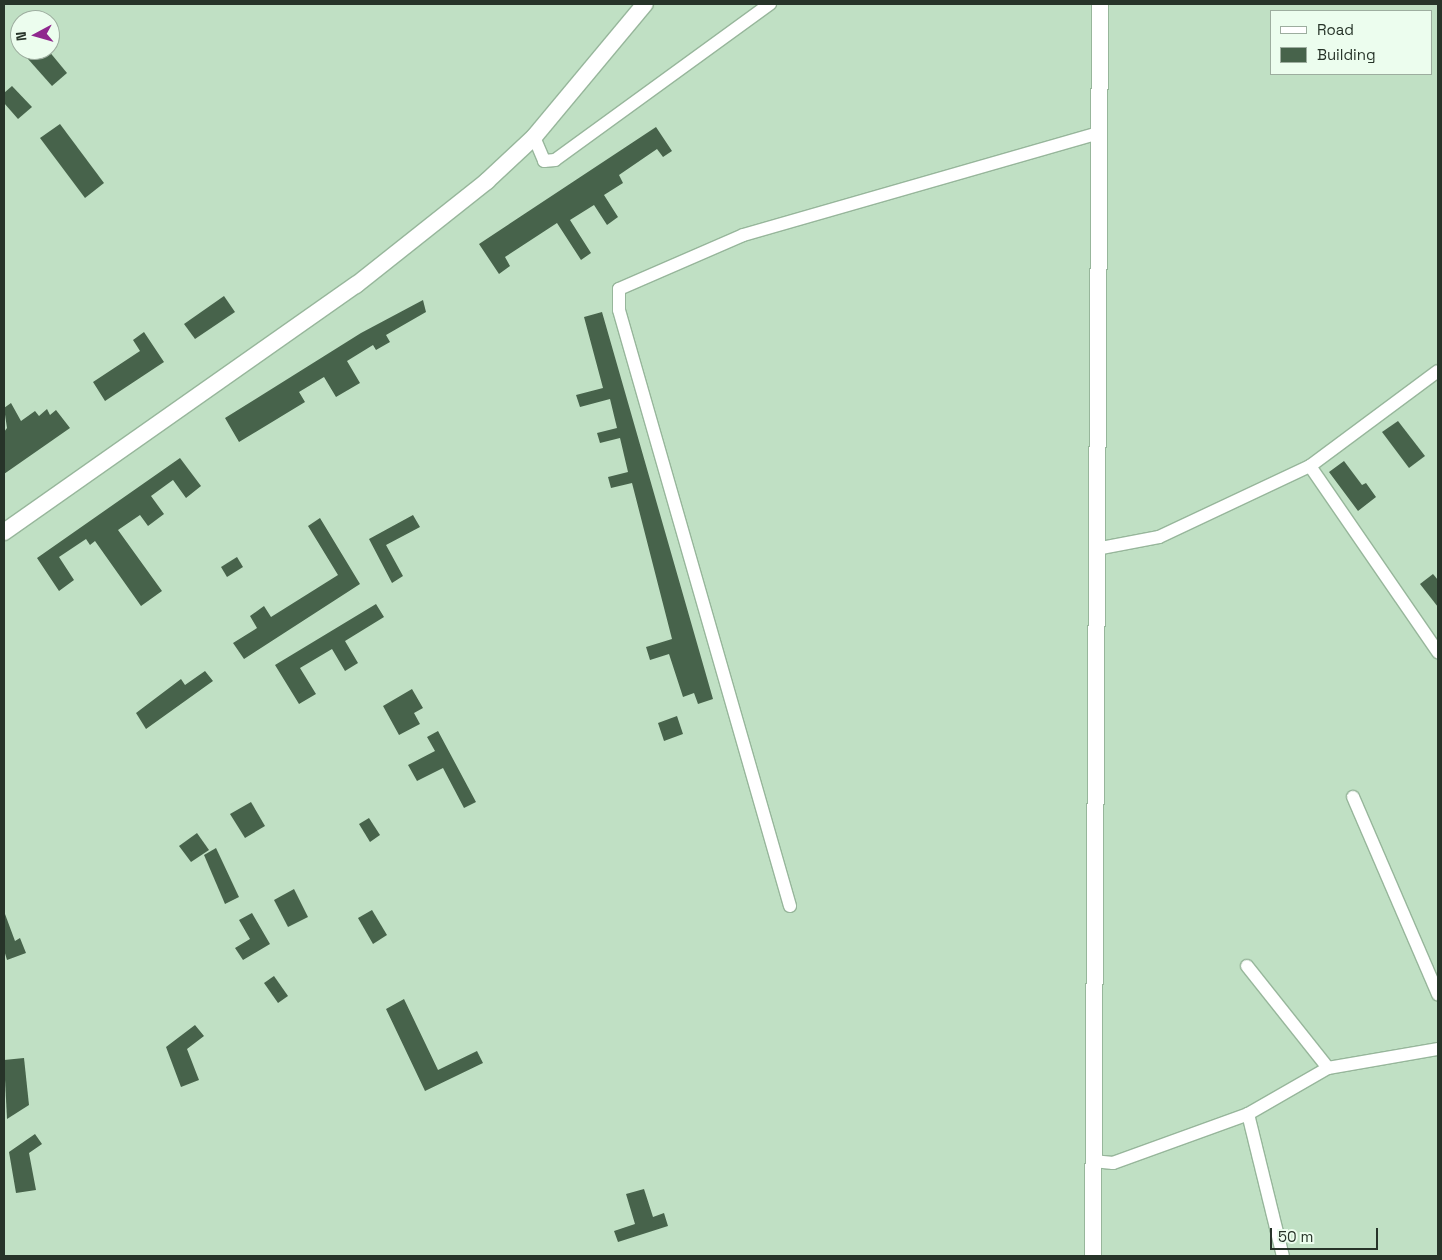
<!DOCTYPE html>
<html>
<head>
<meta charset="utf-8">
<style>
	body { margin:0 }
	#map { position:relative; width:1442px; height:1260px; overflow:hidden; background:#c0e0c4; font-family:"Space Grotesk",sans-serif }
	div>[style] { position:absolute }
	.building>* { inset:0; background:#47634b }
	.roads { filter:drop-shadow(1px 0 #97b69b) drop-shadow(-1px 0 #97b69b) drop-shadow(0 1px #97b69b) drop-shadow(0 -1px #97b69b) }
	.street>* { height:12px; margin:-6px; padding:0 6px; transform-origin:6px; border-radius:6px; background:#fff }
	.secondary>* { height:16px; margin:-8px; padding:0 8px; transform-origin:8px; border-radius:8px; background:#fff }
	span { translate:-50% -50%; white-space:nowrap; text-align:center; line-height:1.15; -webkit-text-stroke:5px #ecfdee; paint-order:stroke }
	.frame { position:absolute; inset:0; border:5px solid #273429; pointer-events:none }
	.legend { position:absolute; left:1270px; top:10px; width:162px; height:65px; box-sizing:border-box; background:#ecfdee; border:1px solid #9dad9f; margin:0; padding:6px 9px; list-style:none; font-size:15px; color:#273429 }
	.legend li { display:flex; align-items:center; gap:10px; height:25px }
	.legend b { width:25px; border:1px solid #9dad9f }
	.north { position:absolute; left:10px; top:10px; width:50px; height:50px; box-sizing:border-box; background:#ecfdee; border:1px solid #9dad9f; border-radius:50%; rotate:264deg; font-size:14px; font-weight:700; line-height:20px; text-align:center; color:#273429 }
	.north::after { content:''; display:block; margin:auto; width:18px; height:22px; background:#8f288e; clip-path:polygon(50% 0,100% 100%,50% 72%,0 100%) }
	.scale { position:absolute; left:1270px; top:1228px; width:108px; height:22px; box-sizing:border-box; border:2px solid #273429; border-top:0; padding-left:6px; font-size:15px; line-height:18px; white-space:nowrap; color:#273429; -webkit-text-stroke:4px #ecfdee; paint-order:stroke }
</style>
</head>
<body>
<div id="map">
	<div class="building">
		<i style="clip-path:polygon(20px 50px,48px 50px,67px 73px,52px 86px)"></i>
		<i style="clip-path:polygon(12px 86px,32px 107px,18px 119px,4px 103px,4px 93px)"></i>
		<i style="clip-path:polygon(60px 124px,104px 183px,85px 198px,40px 138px)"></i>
		<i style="clip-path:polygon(656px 127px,672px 151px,663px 157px,657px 149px,619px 175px,623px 183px,604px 195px,618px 217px,607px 225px,594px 205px,570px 220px,591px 253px,581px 260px,557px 223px,505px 257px,510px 266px,499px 274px,479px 244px)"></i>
		<i style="clip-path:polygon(224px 296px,235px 312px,195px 339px,184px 324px)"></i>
		<i style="clip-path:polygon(423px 300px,426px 312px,386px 335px,390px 342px,376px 350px,373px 345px,347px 361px,360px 383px,336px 397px,324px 377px,299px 392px,305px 402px,239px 442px,225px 418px,361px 333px)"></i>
		<i style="clip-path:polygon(602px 312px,713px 699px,698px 704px,694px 693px,683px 697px,669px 654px,650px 660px,646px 647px,672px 639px,632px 483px,611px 488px,608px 477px,628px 472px,620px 438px,600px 443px,597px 433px,617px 428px,610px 399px,580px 407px,576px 395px,603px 388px,584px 317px)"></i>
		<i style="clip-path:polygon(144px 332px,164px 362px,105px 401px,93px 382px,140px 351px,133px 340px)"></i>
		<i style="clip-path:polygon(11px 403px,21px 421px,35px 411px,39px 416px,47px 409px,50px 415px,56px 410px,70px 428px,4px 474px,4px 432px,7px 428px,4px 408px)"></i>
		<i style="clip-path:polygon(1398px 421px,1425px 456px,1409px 468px,1382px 432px)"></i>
		<i style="clip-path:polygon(180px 458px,201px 486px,186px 498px,173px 480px,151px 496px,164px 514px,148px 526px,140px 515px,118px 530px,162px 591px,141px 606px,95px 541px,90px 545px,86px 539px,59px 557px,74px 580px,59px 591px,37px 558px)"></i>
		<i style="clip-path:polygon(1344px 461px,1362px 485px,1366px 483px,1376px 497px,1358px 511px,1329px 472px)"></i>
		<i style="clip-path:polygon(413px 515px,420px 527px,386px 545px,403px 576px,392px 583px,369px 539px)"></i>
		<i style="clip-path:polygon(320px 518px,360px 584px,244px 659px,233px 643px,257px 628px,250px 616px,264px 606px,271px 617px,338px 575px,308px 526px)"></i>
		<i style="clip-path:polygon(237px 557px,243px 567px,227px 577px,221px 567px)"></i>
		<i style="clip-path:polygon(1433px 574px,1438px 580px,1438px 607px,1420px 584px)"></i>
		<i style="clip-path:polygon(376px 604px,384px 617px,345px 641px,358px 663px,345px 671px,332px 649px,300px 668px,316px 694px,299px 704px,275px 665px)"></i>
		<i style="clip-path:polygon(205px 671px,213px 681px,146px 729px,136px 713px,181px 679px,185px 685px)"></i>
		<i style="clip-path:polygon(412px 689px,423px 708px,414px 713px,420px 724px,399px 735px,383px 706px)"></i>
		<i style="clip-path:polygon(677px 716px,683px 734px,664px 741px,658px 723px)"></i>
		<i style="clip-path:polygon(438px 731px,476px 802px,464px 808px,443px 768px,417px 781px,408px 765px,435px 751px,427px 737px)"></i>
		<i style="clip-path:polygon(251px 802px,265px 826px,245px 838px,230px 814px)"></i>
		<i style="clip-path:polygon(369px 818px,380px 835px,370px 842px,359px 824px)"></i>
		<i style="clip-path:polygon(197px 833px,209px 850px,191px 862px,179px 846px)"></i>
		<i style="clip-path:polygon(216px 848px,239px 897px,225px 904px,204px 855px)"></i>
		<i style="clip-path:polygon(294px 889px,308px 917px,288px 927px,274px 900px)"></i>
		<i style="clip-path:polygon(372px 910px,387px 935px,373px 944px,358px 918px)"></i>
		<i style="clip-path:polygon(252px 913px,270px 944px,243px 960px,235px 948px,250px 939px,239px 920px)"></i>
		<i style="clip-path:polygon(5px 914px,15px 941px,20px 938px,26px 953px,7px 960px,4px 950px)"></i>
		<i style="clip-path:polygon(274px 976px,288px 996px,278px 1003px,264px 983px)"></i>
		<i style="clip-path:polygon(404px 999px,438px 1070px,477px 1051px,483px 1063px,425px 1091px,386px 1009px)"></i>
		<i style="clip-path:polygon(195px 1025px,204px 1036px,187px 1049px,199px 1080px,181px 1087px,166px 1047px)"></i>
		<i style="clip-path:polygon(24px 1058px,29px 1105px,7px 1119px,4px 1060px)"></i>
		<i style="clip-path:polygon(35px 1134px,42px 1144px,29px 1153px,36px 1190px,16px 1193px,9px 1152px)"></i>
		<i style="clip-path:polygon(644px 1189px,653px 1217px,664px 1213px,668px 1226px,618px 1242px,614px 1231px,635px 1224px,626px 1194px)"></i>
	</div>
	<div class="roads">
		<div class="street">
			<i style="left:534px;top:137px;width:26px;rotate:67deg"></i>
			<i style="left:544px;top:161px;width:11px;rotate:-5deg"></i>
			<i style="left:555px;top:160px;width:266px;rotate:-36deg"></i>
			<i style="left:1310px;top:466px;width:226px;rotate:55.5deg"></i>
			<i style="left:1096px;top:549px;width:64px;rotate:-10.8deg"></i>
			<i style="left:1159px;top:537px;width:167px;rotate:-25.2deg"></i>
			<i style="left:1310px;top:466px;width:159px;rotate:-36.6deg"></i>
			<i style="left:1353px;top:797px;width:215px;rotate:66.7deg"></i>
			<i style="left:790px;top:906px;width:620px;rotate:-106.01deg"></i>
			<i style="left:619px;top:310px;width:21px;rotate:-90deg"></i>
			<i style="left:619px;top:289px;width:135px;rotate:-23.5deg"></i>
			<i style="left:743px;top:235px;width:370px;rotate:-16deg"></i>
			<i style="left:1247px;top:966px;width:130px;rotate:51.5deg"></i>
			<i style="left:1248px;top:1114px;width:146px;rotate:76.2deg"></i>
			<i style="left:1093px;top:1161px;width:20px;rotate:6deg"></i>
			<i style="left:1113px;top:1163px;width:144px;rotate:-19.9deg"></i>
			<i style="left:1248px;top:1114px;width:92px;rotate:-29.9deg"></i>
			<i style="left:1328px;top:1068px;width:112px;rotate:-9.8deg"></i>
		</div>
		<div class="secondary">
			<i style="left:4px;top:532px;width:430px;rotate:-35.1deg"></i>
			<i style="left:356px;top:285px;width:167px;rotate:-38.4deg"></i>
			<i style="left:487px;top:181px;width:64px;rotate:-43.1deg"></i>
			<i style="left:534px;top:137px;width:173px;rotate:-50.2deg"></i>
			<i style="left:1093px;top:1256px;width:1252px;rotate:-89.68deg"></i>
		</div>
	</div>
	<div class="frame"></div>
	<ul class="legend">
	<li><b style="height:6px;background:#fff"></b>Road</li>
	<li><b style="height:14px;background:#47634b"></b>Building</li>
	</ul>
	<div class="north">N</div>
	<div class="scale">50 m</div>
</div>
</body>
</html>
